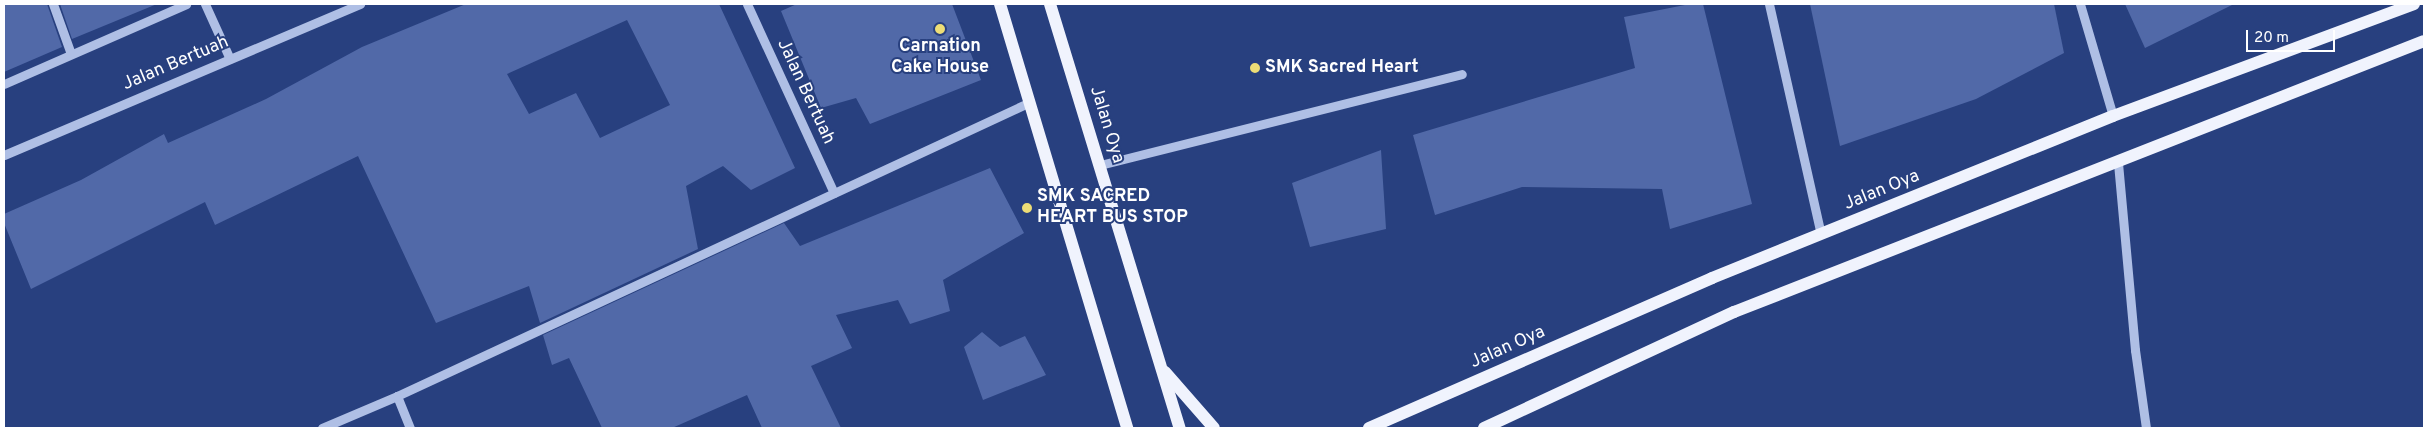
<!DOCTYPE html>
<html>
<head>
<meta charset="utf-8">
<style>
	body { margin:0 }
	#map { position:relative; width:2428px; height:432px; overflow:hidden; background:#28407f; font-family:Overpass,sans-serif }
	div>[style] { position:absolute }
	.building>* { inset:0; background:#5169a8 }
	.minor>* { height:9px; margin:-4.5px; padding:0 4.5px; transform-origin:4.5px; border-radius:4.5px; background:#afbfe5 }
	.major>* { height:12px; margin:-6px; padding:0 6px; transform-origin:6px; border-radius:6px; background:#f0f3fd }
	.dots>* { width:14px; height:14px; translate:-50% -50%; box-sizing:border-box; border:2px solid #28407f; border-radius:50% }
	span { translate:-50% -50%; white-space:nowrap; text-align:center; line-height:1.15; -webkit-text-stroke:4px #28407f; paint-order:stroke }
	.poi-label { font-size:18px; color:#fff; font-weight:700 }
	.left { translate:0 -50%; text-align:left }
	.street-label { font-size:18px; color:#fff }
	.frame { position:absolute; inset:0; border:5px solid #fff; pointer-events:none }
	.scale { position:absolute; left:2246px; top:30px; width:89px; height:22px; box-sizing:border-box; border:2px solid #fff; border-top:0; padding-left:6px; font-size:15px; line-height:18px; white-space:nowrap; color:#fff; -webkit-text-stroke:4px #28407f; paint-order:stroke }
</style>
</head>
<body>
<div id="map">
	<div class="building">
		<i style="clip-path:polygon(4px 4px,47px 4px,62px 47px,4px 72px)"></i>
		<i style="clip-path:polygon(60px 4px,157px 4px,72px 39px)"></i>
		<i style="clip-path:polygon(evenodd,466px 4px,719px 4px,795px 168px,751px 190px,723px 166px,686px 186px,698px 249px,540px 323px,529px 286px,436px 323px,358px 156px,215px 225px,205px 202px,31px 289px,4px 223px,4px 214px,81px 180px,164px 134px,168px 143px,266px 99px,362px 47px,466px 4px,627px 20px,670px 105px,600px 138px,576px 93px,529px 114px,507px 74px,627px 20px)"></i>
		<i style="clip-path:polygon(797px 4px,952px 4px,981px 80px,870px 124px,856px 98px,821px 108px,781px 11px)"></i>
		<i style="clip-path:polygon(1690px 4px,1703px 4px,1752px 204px,1670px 229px,1662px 189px,1522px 187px,1435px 215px,1413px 135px,1635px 68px,1624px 17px)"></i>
		<i style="clip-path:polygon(1810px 4px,2054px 4px,2064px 53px,1976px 99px,1840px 146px)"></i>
		<i style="clip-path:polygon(2125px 4px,2234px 4px,2145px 48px)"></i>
		<i style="clip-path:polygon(1381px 150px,1386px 229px,1310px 247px,1292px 183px)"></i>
		<i style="clip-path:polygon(990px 168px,1024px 233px,943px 280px,950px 311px,910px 324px,898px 300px,836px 315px,852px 348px,811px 366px,841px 428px,762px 428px,747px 395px,672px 428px,602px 428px,569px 358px,552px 365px,543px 335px,784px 223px,800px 246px)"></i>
		<i style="clip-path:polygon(982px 332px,1000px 347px,1025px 336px,1046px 375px,983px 400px,964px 347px)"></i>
	</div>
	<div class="minor">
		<i style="left:53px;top:4px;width:53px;rotate:70.2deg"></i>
		<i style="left:205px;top:4px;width:60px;rotate:65.6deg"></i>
		<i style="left:747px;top:4px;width:208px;rotate:65.3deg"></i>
		<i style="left:1769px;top:4px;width:236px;rotate:77.3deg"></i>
		<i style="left:2080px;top:4px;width:117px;rotate:73.6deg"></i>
		<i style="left:4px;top:84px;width:199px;rotate:-23.7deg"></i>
		<i style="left:4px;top:155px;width:387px;rotate:-23deg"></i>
		<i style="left:2118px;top:163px;width:188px;rotate:84.8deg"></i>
		<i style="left:2135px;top:350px;width:79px;rotate:82deg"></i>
		<i style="left:1100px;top:165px;width:373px;rotate:-14.1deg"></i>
		<i style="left:397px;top:396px;width:35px;rotate:68deg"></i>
		<i style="left:322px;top:428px;width:82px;rotate:-23.1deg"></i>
		<i style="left:397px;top:396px;width:698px;rotate:-24.91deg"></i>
	</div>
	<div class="major">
		<i style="left:1000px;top:4px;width:443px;rotate:73.3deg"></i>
		<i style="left:1050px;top:4px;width:443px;rotate:73deg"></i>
		<i style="left:1165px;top:372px;width:74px;rotate:48.8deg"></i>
		<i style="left:1369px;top:428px;width:374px;rotate:-23.6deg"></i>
		<i style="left:1712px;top:278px;width:432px;rotate:-22deg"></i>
		<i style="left:2113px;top:116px;width:321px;rotate:-20.4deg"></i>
		<i style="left:1484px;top:428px;width:276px;rotate:-24.9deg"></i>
		<i style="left:1734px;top:312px;width:741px;rotate:-21.44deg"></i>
	</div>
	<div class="dots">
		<i style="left:940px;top:29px;background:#eddd76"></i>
		<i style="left:1255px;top:68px;background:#eddd76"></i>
		<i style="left:1027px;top:208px;background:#eddd76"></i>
	</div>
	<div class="poi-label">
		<span style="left:940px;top:58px">Carnation<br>Cake House</span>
		<span class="left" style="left:1265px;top:68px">SMK Sacred Heart</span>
		<span class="left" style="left:1037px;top:208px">SMK SACRED<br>HEART BUS STOP</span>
	</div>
	<div class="street-label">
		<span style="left:176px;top:64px;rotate:-23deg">Jalan Bertuah</span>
		<span style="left:805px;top:92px;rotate:65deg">Jalan Bertuah</span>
		<span style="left:1106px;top:125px;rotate:73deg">Jalan Oya</span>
		<span style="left:1882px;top:191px;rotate:-22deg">Jalan Oya</span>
		<span style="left:1508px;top:348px;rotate:-24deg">Jalan Oya</span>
	</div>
	<div class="frame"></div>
	<div class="scale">20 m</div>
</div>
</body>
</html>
